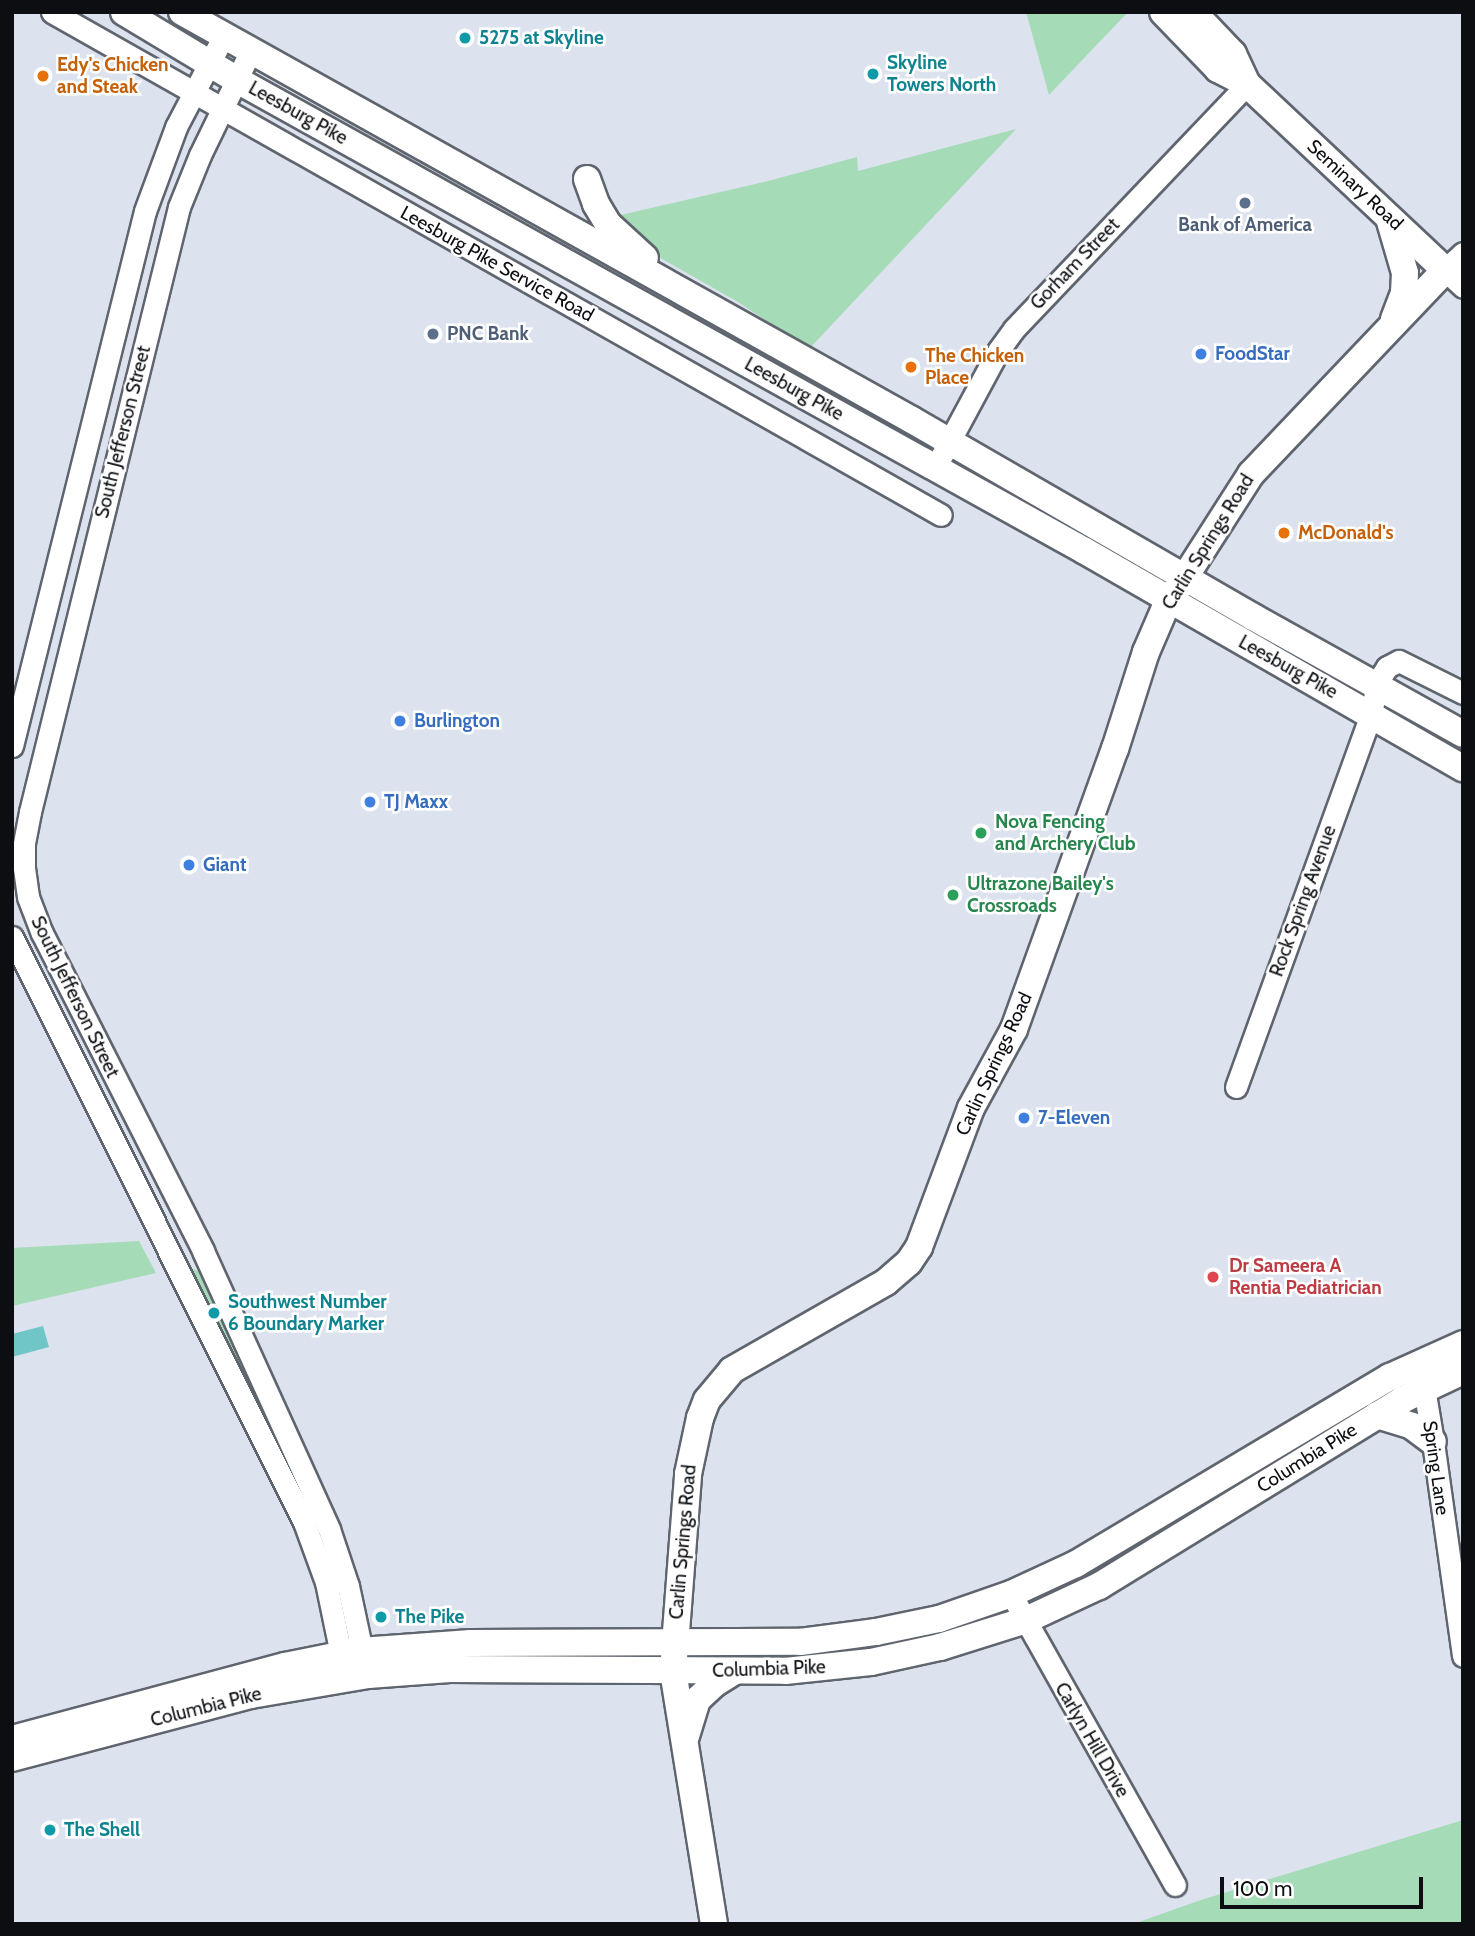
<!DOCTYPE html>
<html>
<head>
<meta charset="utf-8">
<style>
	body { margin:0 }
	#map { position:relative; width:1475px; height:1936px; overflow:hidden; background:#dce3ee; font-family:Cabin,sans-serif }
	div>[style] { position:absolute }
	.green>* { inset:0; background:#a6dbb7 }
	.water>* { inset:0; background:#70c5c6 }
	.roads { filter:drop-shadow(2px 0 #5f656e) drop-shadow(-2px 0 #5f656e) drop-shadow(0 2px #5f656e) drop-shadow(0 -2px #5f656e) }
	.minor>* { height:21px; margin:-10.5px; padding:0 10.5px; transform-origin:10.5px; border-radius:10.5px; background:#fff }
	.major>* { height:26px; margin:-13px; padding:0 13px; transform-origin:13px; border-radius:13px; background:#fff }
	.dots>* { width:19px; height:19px; translate:-50% -50%; box-sizing:border-box; border:4px solid #fff; border-radius:50% }
	span { translate:-50% -50%; white-space:nowrap; text-align:center; line-height:1.15; -webkit-text-stroke:5px #fff; paint-order:stroke }
	.culture-label { font-size:19px; color:#0d838f; font-weight:700 }
	.left { translate:0 -50%; text-align:left }
	.food-label { font-size:19px; color:#c56008; font-weight:700 }
	.street-label { font-size:19px; color:#0c0e12 }
	.service-label { font-size:19px; color:#4e5e75; font-weight:700 }
	.shop-label { font-size:19px; color:#366cbe; font-weight:700 }
	.leisure-label { font-size:19px; color:#27864d; font-weight:700 }
	.health-label { font-size:19px; color:#be3a42; font-weight:700 }
	.frame { position:absolute; inset:0; border:14px solid #0c0e12; pointer-events:none }
	.scale { position:absolute; left:1220px; top:1877px; width:203px; height:32px; box-sizing:border-box; border:4px solid #0c0e12; border-top:0; padding-left:9px; font-size:21px; line-height:24px; white-space:nowrap; color:#0c0e12; -webkit-text-stroke:5px #fff; paint-order:stroke }
</style>
</head>
<body>
<div id="map">
	<div class="green">
		<i style="clip-path:polygon(1026px 12px,1128px 12px,1049px 95px)"></i>
		<i style="clip-path:polygon(1016px 129px,809px 349px,738px 302px,648px 251px,612px 217px,768px 181px,857px 157px,858px 171px)"></i>
		<i style="clip-path:polygon(139px 1241px,156px 1273px,12px 1306px,12px 1248px)"></i>
		<i style="clip-path:polygon(184px 1266px,198px 1271px,253px 1382px,234px 1365px)"></i>
		<i style="clip-path:polygon(1463px 1820px,1463px 1924px,1133px 1924px,1201px 1900px)"></i>
	</div>
	<div class="water">
		<i style="clip-path:polygon(43px 1326px,49px 1347px,12px 1357px,12px 1334px)"></i>
	</div>
	<div class="roads">
		<div class="minor">
			<i style="left:52px;top:12px;width:1021px;rotate:29.5deg"></i>
			<i style="left:251px;top:50px;width:117px;rotate:115.9deg"></i>
			<i style="left:200px;top:155px;width:56px;rotate:112deg"></i>
			<i style="left:179px;top:207px;width:623px;rotate:103.84deg"></i>
			<i style="left:30px;top:812px;width:33px;rotate:101deg"></i>
			<i style="left:24px;top:844px;width:24px;rotate:90deg"></i>
			<i style="left:24px;top:868px;width:29px;rotate:82deg"></i>
			<i style="left:28px;top:897px;width:39px;rotate:69deg"></i>
			<i style="left:42px;top:933px;width:356px;rotate:63.1deg"></i>
			<i style="left:203px;top:1251px;width:305px;rotate:65.6deg"></i>
			<i style="left:329px;top:1529px;width:60px;rotate:71.6deg"></i>
			<i style="left:348px;top:1586px;width:81px;rotate:77.9deg"></i>
			<i style="left:1463px;top:253px;width:25px;rotate:137deg"></i>
			<i style="left:1445px;top:270px;width:25px;rotate:43deg"></i>
			<i style="left:935px;top:468px;width:133px;rotate:-61.7deg"></i>
			<i style="left:998px;top:351px;width:27px;rotate:-54deg"></i>
			<i style="left:1014px;top:329px;width:338px;rotate:-46.4deg"></i>
			<i style="left:12px;top:746px;width:551px;rotate:-76.04deg"></i>
			<i style="left:145px;top:211px;width:90px;rotate:-69.7deg"></i>
			<i style="left:176px;top:127px;width:104px;rotate:-62.4deg"></i>
			<i style="left:12px;top:937px;width:654px;rotate:63.47deg"></i>
			<i style="left:304px;top:1522px;width:64px;rotate:69.9deg"></i>
			<i style="left:326px;top:1582px;width:89px;rotate:78.3deg"></i>
			<i style="left:1236px;top:1087px;width:397px;rotate:-70.1deg"></i>
			<i style="left:1371px;top:714px;width:32px;rotate:-79deg"></i>
			<i style="left:1377px;top:683px;width:19px;rotate:-58deg"></i>
			<i style="left:1387px;top:667px;width:13px;rotate:-27deg"></i>
			<i style="left:1399px;top:661px;width:72px;rotate:26.6deg"></i>
			<i style="left:1417px;top:1376px;width:14px;rotate:60deg"></i>
			<i style="left:1424px;top:1388px;width:55px;rotate:80.5deg"></i>
			<i style="left:1433px;top:1442px;width:216px;rotate:82deg"></i>
			<i style="left:1011px;top:1594px;width:334px;rotate:60.6deg"></i>
		</div>
		<div class="major">
			<i style="left:124px;top:12px;width:132px;rotate:31deg"></i>
			<i style="left:237px;top:80px;width:970px;rotate:29.05deg"></i>
			<i style="left:1085px;top:551px;width:436px;rotate:29.9deg"></i>
			<i style="left:182px;top:12px;width:836px;rotate:29.2deg"></i>
			<i style="left:912px;top:420px;width:394px;rotate:30deg"></i>
			<i style="left:1253px;top:617px;width:240px;rotate:29.1deg"></i>
			<i style="left:1193px;top:12px;width:58px;rotate:46.4deg"></i>
			<i style="left:1233px;top:54px;width:33px;rotate:65deg"></i>
			<i style="left:587px;top:179px;width:27px;rotate:70deg"></i>
			<i style="left:596px;top:204px;width:23px;rotate:59deg"></i>
			<i style="left:608px;top:224px;width:50px;rotate:42.6deg"></i>
			<i style="left:1389px;top:218px;width:57px;rotate:73.8deg"></i>
			<i style="left:1405px;top:273px;width:20px;rotate:93deg"></i>
			<i style="left:1404px;top:293px;width:28px;rotate:111deg"></i>
			<i style="left:1377px;top:1415px;width:37px;rotate:17deg"></i>
			<i style="left:1412px;top:1426px;width:26px;rotate:37deg"></i>
			<i style="left:686px;top:1736px;width:38px;rotate:-73deg"></i>
			<i style="left:697px;top:1700px;width:23px;rotate:-43deg"></i>
			<i style="left:714px;top:1684px;width:25px;rotate:-32deg"></i>
			<i style="left:12px;top:1739px;width:283px;rotate:-15deg"></i>
			<i style="left:285px;top:1666px;width:76px;rotate:-11.3deg"></i>
			<i style="left:360px;top:1651px;width:111px;rotate:-4.1deg"></i>
			<i style="left:471px;top:1643px;width:329px;rotate:-0.2deg"></i>
			<i style="left:800px;top:1642px;width:77px;rotate:-7.5deg"></i>
			<i style="left:876px;top:1632px;width:64px;rotate:-11.7deg"></i>
			<i style="left:939px;top:1619px;width:76px;rotate:-19.1deg"></i>
			<i style="left:1011px;top:1594px;width:72px;rotate:-24.8deg"></i>
			<i style="left:1076px;top:1564px;width:365px;rotate:-30.8deg"></i>
			<i style="left:1390px;top:1377px;width:80px;rotate:-24.3deg"></i>
			<i style="left:12px;top:1758px;width:247px;rotate:-14.8deg"></i>
			<i style="left:251px;top:1695px;width:119px;rotate:-9.7deg"></i>
			<i style="left:368px;top:1675px;width:82px;rotate:-4.2deg"></i>
			<i style="left:450px;top:1669px;width:335px;rotate:0.3deg"></i>
			<i style="left:785px;top:1671px;width:86px;rotate:-6deg"></i>
			<i style="left:871px;top:1662px;width:71px;rotate:-12.3deg"></i>
			<i style="left:940px;top:1647px;width:90px;rotate:-17.4deg"></i>
			<i style="left:1026px;top:1620px;width:81px;rotate:-25deg"></i>
			<i style="left:1099px;top:1586px;width:356px;rotate:-31.5deg"></i>
			<i style="left:1402px;top:1400px;width:68px;rotate:-25.4deg"></i>
			<i style="left:714px;top:1924px;width:256px;rotate:-99.2deg"></i>
			<i style="left:673px;top:1671px;width:198px;rotate:-85.6deg"></i>
			<i style="left:688px;top:1474px;width:57px;rotate:-77.9deg"></i>
			<i style="left:700px;top:1418px;width:19px;rotate:-69deg"></i>
			<i style="left:707px;top:1400px;width:39px;rotate:-50deg"></i>
			<i style="left:732px;top:1370px;width:177px;rotate:-29.7deg"></i>
			<i style="left:886px;top:1282px;width:30px;rotate:-41deg"></i>
			<i style="left:909px;top:1262px;width:18px;rotate:-56deg"></i>
			<i style="left:919px;top:1247px;width:148px;rotate:-69.5deg"></i>
			<i style="left:971px;top:1108px;width:90px;rotate:-61.4deg"></i>
			<i style="left:1014px;top:1029px;width:298px;rotate:-70.2deg"></i>
			<i style="left:1115px;top:749px;width:102px;rotate:-72.3deg"></i>
			<i style="left:1146px;top:652px;width:48px;rotate:-66.6deg"></i>
			<i style="left:1165px;top:608px;width:159px;rotate:-57.3deg"></i>
			<i style="left:1251px;top:474px;width:282px;rotate:-46.4deg"></i>
			<i style="left:1445px;top:270px;width:272px;rotate:-136.8deg"></i>
			<i style="left:1247px;top:84px;width:33px;rotate:-153deg"></i>
			<i style="left:1218px;top:69px;width:79px;rotate:-134deg"></i>
		</div>
	</div>
	<div class="dots">
		<i style="left:465px;top:38px;background:#0f9aa8"></i>
		<i style="left:873px;top:74px;background:#0f9aa8"></i>
		<i style="left:43px;top:76px;background:#e8710a"></i>
		<i style="left:1245px;top:203px;background:#5c6f8a"></i>
		<i style="left:433px;top:334px;background:#5c6f8a"></i>
		<i style="left:1201px;top:354px;background:#3f7fe0"></i>
		<i style="left:911px;top:367px;background:#e8710a"></i>
		<i style="left:1284px;top:533px;background:#e8710a"></i>
		<i style="left:400px;top:721px;background:#3f7fe0"></i>
		<i style="left:370px;top:802px;background:#3f7fe0"></i>
		<i style="left:981px;top:833px;background:#2e9e5b"></i>
		<i style="left:189px;top:865px;background:#3f7fe0"></i>
		<i style="left:953px;top:895px;background:#2e9e5b"></i>
		<i style="left:1024px;top:1118px;background:#3f7fe0"></i>
		<i style="left:1213px;top:1277px;background:#e0444e"></i>
		<i style="left:214px;top:1313px;background:#0f9aa8"></i>
		<i style="left:381px;top:1617px;background:#0f9aa8"></i>
		<i style="left:50px;top:1830px;background:#0f9aa8"></i>
	</div>
	<div class="culture-label">
		<span class="left" style="left:479px;top:38px">5275 at Skyline</span>
		<span class="left" style="left:887px;top:74px">Skyline<br>Towers North</span>
		<span class="left" style="left:228px;top:1313px">Southwest Number<br>6 Boundary Marker</span>
		<span class="left" style="left:395px;top:1617px">The Pike</span>
		<span class="left" style="left:64px;top:1830px">The Shell</span>
	</div>
	<div class="food-label">
		<span class="left" style="left:57px;top:76px">Edy's Chicken<br>and Steak</span>
		<span class="left" style="left:925px;top:367px">The Chicken<br>Place</span>
		<span class="left" style="left:1298px;top:533px">McDonald's</span>
	</div>
	<div class="street-label">
		<span style="left:298px;top:113px;rotate:29deg">Leesburg Pike</span>
		<span style="left:1355px;top:185px;rotate:43deg">Seminary Road</span>
		<span style="left:497px;top:264px;rotate:29deg">Leesburg Pike Service Road</span>
		<span style="left:1075px;top:264px;rotate:-46deg">Gorham Street</span>
		<span style="left:794px;top:389px;rotate:29deg">Leesburg Pike</span>
		<span style="left:123px;top:432px;rotate:-76deg">South Jefferson Street</span>
		<span style="left:1208px;top:542px;rotate:-58deg">Carlin Springs Road</span>
		<span style="left:1288px;top:667px;rotate:29deg">Leesburg Pike</span>
		<span style="left:1303px;top:901px;rotate:-70deg">Rock Spring Avenue</span>
		<span style="left:75px;top:997px;rotate:64deg">South Jefferson Street</span>
		<span style="left:994px;top:1064px;rotate:-65deg">Carlin Springs Road</span>
		<span style="left:1307px;top:1458px;rotate:-32deg">Columbia Pike</span>
		<span style="left:1436px;top:1468px;rotate:82deg">Spring Lane</span>
		<span style="left:683px;top:1542px;rotate:-85deg">Carlin Springs Road</span>
		<span style="left:769px;top:1669px;rotate:-2deg">Columbia Pike</span>
		<span style="left:206px;top:1707px;rotate:-14deg">Columbia Pike</span>
		<span style="left:1092px;top:1740px;rotate:60deg">Carlyn Hill Drive</span>
	</div>
	<div class="service-label">
		<span style="left:1245px;top:225px">Bank of America</span>
		<span class="left" style="left:447px;top:334px">PNC Bank</span>
	</div>
	<div class="shop-label">
		<span class="left" style="left:1215px;top:354px">FoodStar</span>
		<span class="left" style="left:414px;top:721px">Burlington</span>
		<span class="left" style="left:384px;top:802px">TJ Maxx</span>
		<span class="left" style="left:203px;top:865px">Giant</span>
		<span class="left" style="left:1038px;top:1118px">7-Eleven</span>
	</div>
	<div class="leisure-label">
		<span class="left" style="left:995px;top:833px">Nova Fencing<br>and Archery Club</span>
		<span class="left" style="left:967px;top:895px">Ultrazone Bailey's<br>Crossroads</span>
	</div>
	<div class="health-label">
		<span class="left" style="left:1229px;top:1277px">Dr Sameera A<br>Rentia Pediatrician</span>
	</div>
	<div class="frame"></div>
	<div class="scale">100 m</div>
</div>
</body>
</html>
